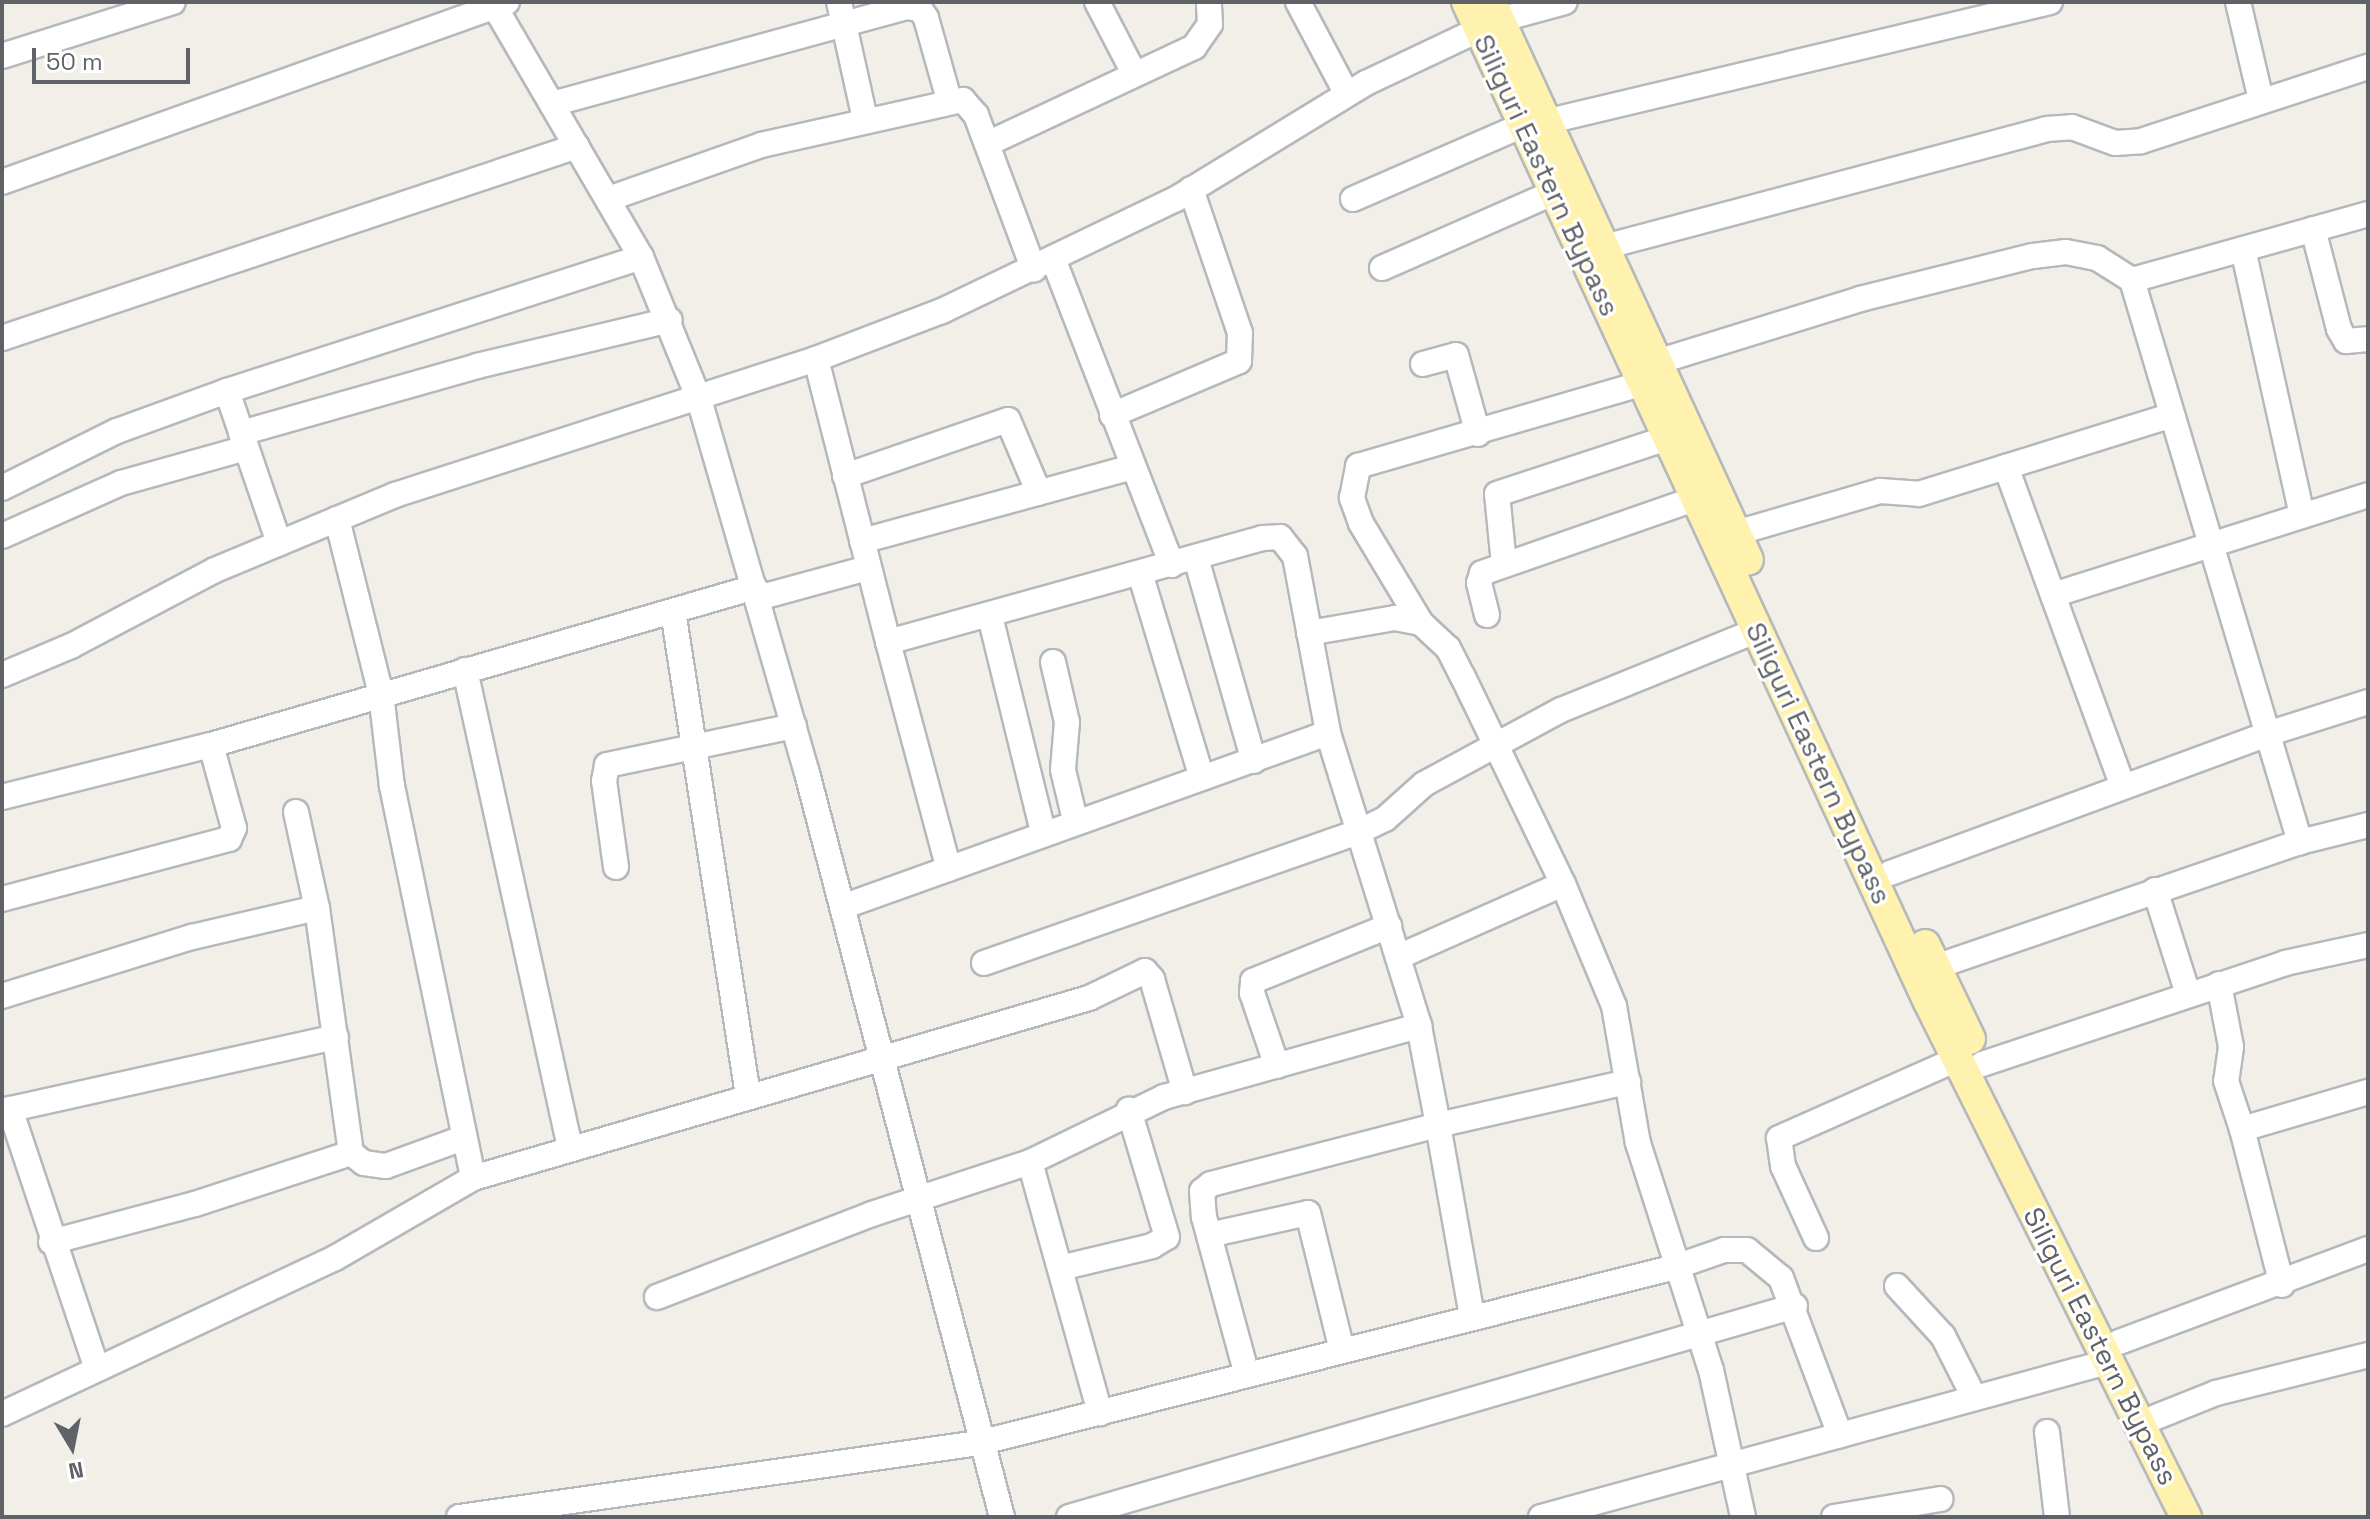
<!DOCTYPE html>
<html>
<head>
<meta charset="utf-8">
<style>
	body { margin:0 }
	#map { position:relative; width:2370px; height:1519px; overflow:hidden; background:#f1efe8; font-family:"Space Grotesk",sans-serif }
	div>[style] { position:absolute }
	.roads { filter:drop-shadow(2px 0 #b5b8bc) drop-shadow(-2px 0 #b5b8bc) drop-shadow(0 2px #b5b8bc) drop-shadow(0 -2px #b5b8bc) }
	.minor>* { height:24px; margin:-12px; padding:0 12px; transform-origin:12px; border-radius:12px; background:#fff }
	.major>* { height:30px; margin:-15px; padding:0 15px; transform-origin:15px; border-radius:15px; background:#fff2af }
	span { translate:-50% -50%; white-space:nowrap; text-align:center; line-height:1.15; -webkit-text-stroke:6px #fff; paint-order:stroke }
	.street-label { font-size:28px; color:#5f6368 }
	.frame { position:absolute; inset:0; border:4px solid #5f6368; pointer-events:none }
	.north { position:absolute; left:32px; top:1407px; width:80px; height:80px; -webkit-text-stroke:6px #fff; paint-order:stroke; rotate:170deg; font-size:22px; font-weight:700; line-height:32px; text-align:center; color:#5f6368 }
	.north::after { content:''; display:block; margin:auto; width:28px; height:36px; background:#5f6368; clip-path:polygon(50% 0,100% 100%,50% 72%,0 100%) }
	.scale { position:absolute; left:32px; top:48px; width:158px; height:36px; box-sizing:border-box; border:4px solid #5f6368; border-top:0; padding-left:10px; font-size:24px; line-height:28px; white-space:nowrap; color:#5f6368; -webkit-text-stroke:6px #fff; paint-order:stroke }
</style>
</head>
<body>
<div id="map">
	<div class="roads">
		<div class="minor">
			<i style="left:492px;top:2px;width:295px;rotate:59.7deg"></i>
			<i style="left:641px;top:257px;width:153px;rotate:67.8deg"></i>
			<i style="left:699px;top:399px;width:389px;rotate:73.9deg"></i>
			<i style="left:807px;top:773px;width:769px;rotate:75.31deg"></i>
			<i style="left:839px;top:2px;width:120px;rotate:77.5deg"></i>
			<i style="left:1097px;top:2px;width:80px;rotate:62.5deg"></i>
			<i style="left:1298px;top:2px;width:104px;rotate:62deg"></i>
			<i style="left:2238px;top:2px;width:101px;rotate:76.8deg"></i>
			<i style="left:2px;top:56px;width:179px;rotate:-17.5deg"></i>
			<i style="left:552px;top:104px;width:367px;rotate:-15.3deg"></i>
			<i style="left:906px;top:7px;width:14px;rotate:8deg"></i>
			<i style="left:920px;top:9px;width:11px;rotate:56deg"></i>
			<i style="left:926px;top:18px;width:85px;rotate:74.3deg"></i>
			<i style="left:1545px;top:122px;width:519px;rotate:-13.37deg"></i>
			<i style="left:987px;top:144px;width:229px;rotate:-25.1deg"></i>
			<i style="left:1194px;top:47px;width:28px;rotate:-55deg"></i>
			<i style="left:1210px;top:24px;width:22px;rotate:-93deg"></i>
			<i style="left:2px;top:182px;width:536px;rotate:-19.62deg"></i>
			<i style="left:608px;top:199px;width:162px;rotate:-19.4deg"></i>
			<i style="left:761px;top:145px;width:207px;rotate:-12.6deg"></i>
			<i style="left:963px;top:100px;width:20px;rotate:49deg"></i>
			<i style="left:976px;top:115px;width:165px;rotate:69.5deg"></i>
			<i style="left:1353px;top:199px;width:185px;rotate:-23.5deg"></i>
			<i style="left:2313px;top:229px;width:103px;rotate:75.4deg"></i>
			<i style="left:2339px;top:329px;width:14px;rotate:60deg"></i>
			<i style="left:2346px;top:341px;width:22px;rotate:-5deg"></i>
			<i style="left:1604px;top:247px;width:457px;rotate:-14.9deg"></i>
			<i style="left:2046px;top:129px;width:26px;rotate:-4deg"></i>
			<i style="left:2072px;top:127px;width:46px;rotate:20.4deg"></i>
			<i style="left:2115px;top:143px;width:26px;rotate:-4deg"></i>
			<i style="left:2141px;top:141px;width:239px;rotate:-18.1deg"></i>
			<i style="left:2243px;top:249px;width:273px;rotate:77.5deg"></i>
			<i style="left:1054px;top:261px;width:326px;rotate:68.8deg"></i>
			<i style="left:1382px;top:268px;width:189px;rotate:-23.7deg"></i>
			<i style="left:2132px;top:280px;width:587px;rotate:73.36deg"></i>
			<i style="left:2px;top:338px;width:606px;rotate:-18.46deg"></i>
			<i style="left:816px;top:359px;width:292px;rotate:75.7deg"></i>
			<i style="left:888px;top:642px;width:389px;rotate:-15.5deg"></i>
			<i style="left:1263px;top:538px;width:17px;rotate:-3deg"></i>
			<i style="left:1280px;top:537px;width:24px;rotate:52deg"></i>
			<i style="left:1295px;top:556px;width:180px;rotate:79.4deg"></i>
			<i style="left:1328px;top:733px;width:307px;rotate:72.7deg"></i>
			<i style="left:1419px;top:1026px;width:101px;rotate:79.1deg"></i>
			<i style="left:1438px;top:1125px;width:235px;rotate:165.4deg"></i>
			<i style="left:1211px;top:1184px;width:11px;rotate:142deg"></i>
			<i style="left:1202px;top:1191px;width:26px;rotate:86deg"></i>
			<i style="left:1204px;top:1217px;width:164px;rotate:74.8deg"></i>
			<i style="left:1657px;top:362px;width:213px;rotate:-17.2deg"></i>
			<i style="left:1860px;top:299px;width:178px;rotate:-14deg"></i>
			<i style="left:2033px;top:256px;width:33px;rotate:-7deg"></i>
			<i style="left:2066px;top:252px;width:32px;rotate:11deg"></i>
			<i style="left:2097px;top:258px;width:41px;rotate:32.2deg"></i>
			<i style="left:2132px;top:280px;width:245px;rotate:-15.6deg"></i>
			<i style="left:1423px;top:364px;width:34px;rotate:-15deg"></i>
			<i style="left:1456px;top:355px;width:82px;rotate:74.4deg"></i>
			<i style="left:227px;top:391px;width:161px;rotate:71.1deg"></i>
			<i style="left:1112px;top:415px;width:138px;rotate:-23deg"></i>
			<i style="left:1239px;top:361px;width:28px;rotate:-88deg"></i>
			<i style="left:1240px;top:333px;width:152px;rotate:-108.8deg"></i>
			<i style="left:241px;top:433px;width:245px;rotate:-15.8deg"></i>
			<i style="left:477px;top:366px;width:198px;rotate:-13.4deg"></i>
			<i style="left:2006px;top:467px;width:340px;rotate:69.9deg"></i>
			<i style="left:845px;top:476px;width:172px;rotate:-19deg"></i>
			<i style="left:1008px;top:420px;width:79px;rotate:67deg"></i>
			<i style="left:2px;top:488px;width:128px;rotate:-26.4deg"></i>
			<i style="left:117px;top:431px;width:117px;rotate:-20deg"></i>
			<i style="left:227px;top:391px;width:435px;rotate:-17.9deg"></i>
			<i style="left:337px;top:519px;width:180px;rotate:75.9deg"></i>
			<i style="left:381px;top:694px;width:93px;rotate:83.2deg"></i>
			<i style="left:392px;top:786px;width:400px;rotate:78.3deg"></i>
			<i style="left:473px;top:1178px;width:642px;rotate:-16.29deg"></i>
			<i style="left:1089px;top:998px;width:62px;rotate:-25.7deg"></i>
			<i style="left:1145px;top:971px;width:11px;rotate:49deg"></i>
			<i style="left:1152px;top:979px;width:118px;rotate:73.7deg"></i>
			<i style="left:1736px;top:533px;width:150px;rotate:-16.3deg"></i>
			<i style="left:1880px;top:491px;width:39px;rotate:4deg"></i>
			<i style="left:1919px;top:494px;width:265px;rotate:-17.3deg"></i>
			<i style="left:2px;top:536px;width:130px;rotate:-24deg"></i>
			<i style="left:121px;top:483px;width:130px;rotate:-15.6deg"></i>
			<i style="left:862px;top:541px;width:280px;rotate:-15.3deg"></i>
			<i style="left:1196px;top:558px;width:211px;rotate:74.1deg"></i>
			<i style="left:1504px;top:564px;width:70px;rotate:-95.7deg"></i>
			<i style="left:1497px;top:494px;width:182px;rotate:-18.2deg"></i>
			<i style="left:1140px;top:573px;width:214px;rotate:73.2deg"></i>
			<i style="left:2053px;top:595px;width:330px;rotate:-17.6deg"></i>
			<i style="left:758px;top:598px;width:114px;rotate:-15.3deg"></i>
			<i style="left:673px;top:611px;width:490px;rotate:81.2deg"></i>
			<i style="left:1487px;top:615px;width:33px;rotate:-104deg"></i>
			<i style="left:1479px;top:583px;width:10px;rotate:-73deg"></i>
			<i style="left:1482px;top:573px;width:228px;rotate:-19.2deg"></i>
			<i style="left:990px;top:616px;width:221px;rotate:76.2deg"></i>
			<i style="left:1421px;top:623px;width:117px;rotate:-121deg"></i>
			<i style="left:1361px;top:523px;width:27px;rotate:-110deg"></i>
			<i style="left:1352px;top:498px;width:33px;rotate:-79deg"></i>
			<i style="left:1358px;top:466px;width:298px;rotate:-16.2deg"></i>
			<i style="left:1309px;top:633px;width:87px;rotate:-9.9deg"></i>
			<i style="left:1395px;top:618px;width:26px;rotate:11deg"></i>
			<i style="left:1421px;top:623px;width:37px;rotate:43deg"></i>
			<i style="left:1448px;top:648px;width:33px;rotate:63deg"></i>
			<i style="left:1463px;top:677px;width:230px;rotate:64.2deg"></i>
			<i style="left:1563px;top:884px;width:132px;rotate:67.3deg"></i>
			<i style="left:1614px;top:1006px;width:139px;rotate:80.1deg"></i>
			<i style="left:1638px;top:1143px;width:238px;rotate:72.2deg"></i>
			<i style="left:1711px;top:1370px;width:150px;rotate:77.7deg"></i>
			<i style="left:888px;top:642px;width:235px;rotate:75deg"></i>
			<i style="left:1053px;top:662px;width:62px;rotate:76.9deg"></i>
			<i style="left:1067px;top:722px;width:48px;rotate:94.8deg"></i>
			<i style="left:1063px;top:770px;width:51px;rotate:76.5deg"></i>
			<i style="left:465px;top:670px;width:487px;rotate:77.6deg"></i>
			<i style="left:2px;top:675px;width:75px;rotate:-22.8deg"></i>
			<i style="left:71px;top:646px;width:163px;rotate:-27.8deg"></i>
			<i style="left:215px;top:570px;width:195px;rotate:-22.6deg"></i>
			<i style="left:395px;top:495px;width:442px;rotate:-17.9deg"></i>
			<i style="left:816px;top:359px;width:135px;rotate:-20.9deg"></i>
			<i style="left:942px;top:311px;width:259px;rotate:-25.6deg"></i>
			<i style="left:1176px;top:199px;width:223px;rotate:-31.4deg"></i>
			<i style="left:1366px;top:83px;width:147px;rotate:-25.3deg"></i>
			<i style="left:1499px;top:20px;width:68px;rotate:-15.3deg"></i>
			<i style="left:2px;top:797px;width:215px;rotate:-14deg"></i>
			<i style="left:211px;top:745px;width:566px;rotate:-16.2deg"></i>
			<i style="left:296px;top:812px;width:98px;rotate:77.7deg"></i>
			<i style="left:616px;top:867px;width:87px;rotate:-97.9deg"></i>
			<i style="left:604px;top:781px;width:16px;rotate:-79deg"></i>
			<i style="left:607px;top:765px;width:191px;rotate:-11.8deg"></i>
			<i style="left:1890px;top:873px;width:402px;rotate:-20.2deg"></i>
			<i style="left:2267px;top:734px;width:106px;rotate:-17.6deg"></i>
			<i style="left:2155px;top:890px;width:109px;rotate:72.4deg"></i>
			<i style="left:2px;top:899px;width:235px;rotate:-14.8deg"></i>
			<i style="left:229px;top:839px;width:12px;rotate:-66deg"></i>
			<i style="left:234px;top:828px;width:86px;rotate:-105.5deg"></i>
			<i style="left:842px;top:907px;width:516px;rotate:-19.7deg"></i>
			<i style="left:1398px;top:957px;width:180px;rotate:-23.9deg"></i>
			<i style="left:984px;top:963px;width:394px;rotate:-19.3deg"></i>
			<i style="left:1356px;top:833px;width:32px;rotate:-26deg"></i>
			<i style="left:1385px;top:819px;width:52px;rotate:-41.9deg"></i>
			<i style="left:1424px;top:784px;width:156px;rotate:-28.4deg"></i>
			<i style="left:1561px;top:710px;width:213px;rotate:-22.1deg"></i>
			<i style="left:1935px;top:967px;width:386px;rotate:-18.9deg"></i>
			<i style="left:2300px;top:842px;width:70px;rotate:-14deg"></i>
			<i style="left:2219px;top:984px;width:64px;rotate:79.2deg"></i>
			<i style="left:2231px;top:1047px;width:34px;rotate:98deg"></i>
			<i style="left:2226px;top:1081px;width:51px;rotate:71.6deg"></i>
			<i style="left:2px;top:996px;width:199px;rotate:-17.3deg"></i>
			<i style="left:192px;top:937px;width:128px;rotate:-13.1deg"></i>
			<i style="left:317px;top:908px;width:247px;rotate:82.1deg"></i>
			<i style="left:1982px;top:1064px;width:319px;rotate:-18.4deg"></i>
			<i style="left:2285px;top:963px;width:85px;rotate:-12.2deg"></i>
			<i style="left:1277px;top:1066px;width:77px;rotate:-108.9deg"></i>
			<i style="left:1252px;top:993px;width:12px;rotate:-85deg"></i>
			<i style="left:1253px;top:981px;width:147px;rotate:-22deg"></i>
			<i style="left:10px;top:1109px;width:271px;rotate:71.5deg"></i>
			<i style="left:2px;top:1111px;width:342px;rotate:-12.5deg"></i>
			<i style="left:1030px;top:1162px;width:261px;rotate:74.4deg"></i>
			<i style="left:1209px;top:1235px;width:101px;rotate:-12.5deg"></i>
			<i style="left:1308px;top:1213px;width:141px;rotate:76.1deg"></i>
			<i style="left:1816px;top:1238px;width:79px;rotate:-114.6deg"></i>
			<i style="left:1783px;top:1166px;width:28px;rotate:-98deg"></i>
			<i style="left:1779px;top:1138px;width:195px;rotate:-23.9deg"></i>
			<i style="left:51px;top:1242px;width:149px;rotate:-14.8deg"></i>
			<i style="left:195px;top:1204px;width:164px;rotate:-18.1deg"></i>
			<i style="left:351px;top:1153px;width:16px;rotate:38deg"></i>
			<i style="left:364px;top:1163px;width:22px;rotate:8deg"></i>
			<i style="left:386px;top:1166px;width:82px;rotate:-20deg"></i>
			<i style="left:1060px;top:1268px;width:95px;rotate:-13.4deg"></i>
			<i style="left:1152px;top:1246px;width:17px;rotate:-31deg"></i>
			<i style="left:1167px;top:1237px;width:133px;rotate:-106.7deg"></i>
			<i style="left:2282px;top:1285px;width:161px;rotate:-104.4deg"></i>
			<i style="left:2242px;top:1129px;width:131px;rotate:-16.4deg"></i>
			<i style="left:1897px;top:1286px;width:68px;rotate:47.4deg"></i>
			<i style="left:1943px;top:1336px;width:68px;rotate:63.1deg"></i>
			<i style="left:657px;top:1297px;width:230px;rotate:-21.1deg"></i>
			<i style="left:872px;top:1214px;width:166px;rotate:-18.2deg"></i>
			<i style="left:1030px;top:1162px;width:149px;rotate:-25.9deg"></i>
			<i style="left:1164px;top:1097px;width:265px;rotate:-15.6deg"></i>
			<i style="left:1472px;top:1316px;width:194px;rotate:-100.1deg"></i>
			<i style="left:1438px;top:1125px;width:195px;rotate:-12.8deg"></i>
			<i style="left:2119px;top:1342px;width:266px;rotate:-20.5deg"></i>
			<i style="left:2px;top:1414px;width:368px;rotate:-25.1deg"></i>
			<i style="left:335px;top:1258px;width:160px;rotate:-30.1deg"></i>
			<i style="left:2156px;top:1417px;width:65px;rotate:-21.8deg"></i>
			<i style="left:2216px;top:1393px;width:157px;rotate:-14deg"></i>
			<i style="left:2047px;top:1432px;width:86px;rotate:83.3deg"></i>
			<i style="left:459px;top:1517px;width:525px;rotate:-8.1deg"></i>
			<i style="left:979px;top:1443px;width:718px;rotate:-14.19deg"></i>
			<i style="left:1675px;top:1267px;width:52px;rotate:-19.1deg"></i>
			<i style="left:1724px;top:1250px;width:23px"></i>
			<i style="left:1747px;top:1250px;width:44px;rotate:39.5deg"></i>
			<i style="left:1781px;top:1278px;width:168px;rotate:69.4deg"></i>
			<i style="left:1069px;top:1517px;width:756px;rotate:-16.21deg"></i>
			<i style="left:1541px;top:1517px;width:591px;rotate:-15.31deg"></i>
			<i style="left:1834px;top:1517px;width:108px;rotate:-9.6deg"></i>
		</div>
		<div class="major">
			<i style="left:1467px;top:2px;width:1099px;rotate:65.21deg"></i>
			<i style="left:1928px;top:1000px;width:578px;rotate:63.48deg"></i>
			<i style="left:1491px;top:2px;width:614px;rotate:65.27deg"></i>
			<i style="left:1925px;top:945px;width:104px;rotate:64.4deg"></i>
		</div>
	</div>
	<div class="street-label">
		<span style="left:1547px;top:175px;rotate:65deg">Siliguri Eastern Bypass</span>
		<span style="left:1819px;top:763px;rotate:65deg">Siliguri Eastern Bypass</span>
		<span style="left:2101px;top:1346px;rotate:63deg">Siliguri Eastern Bypass</span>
	</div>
	<div class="frame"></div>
	<div class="north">N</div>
	<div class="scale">50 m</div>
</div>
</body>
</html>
